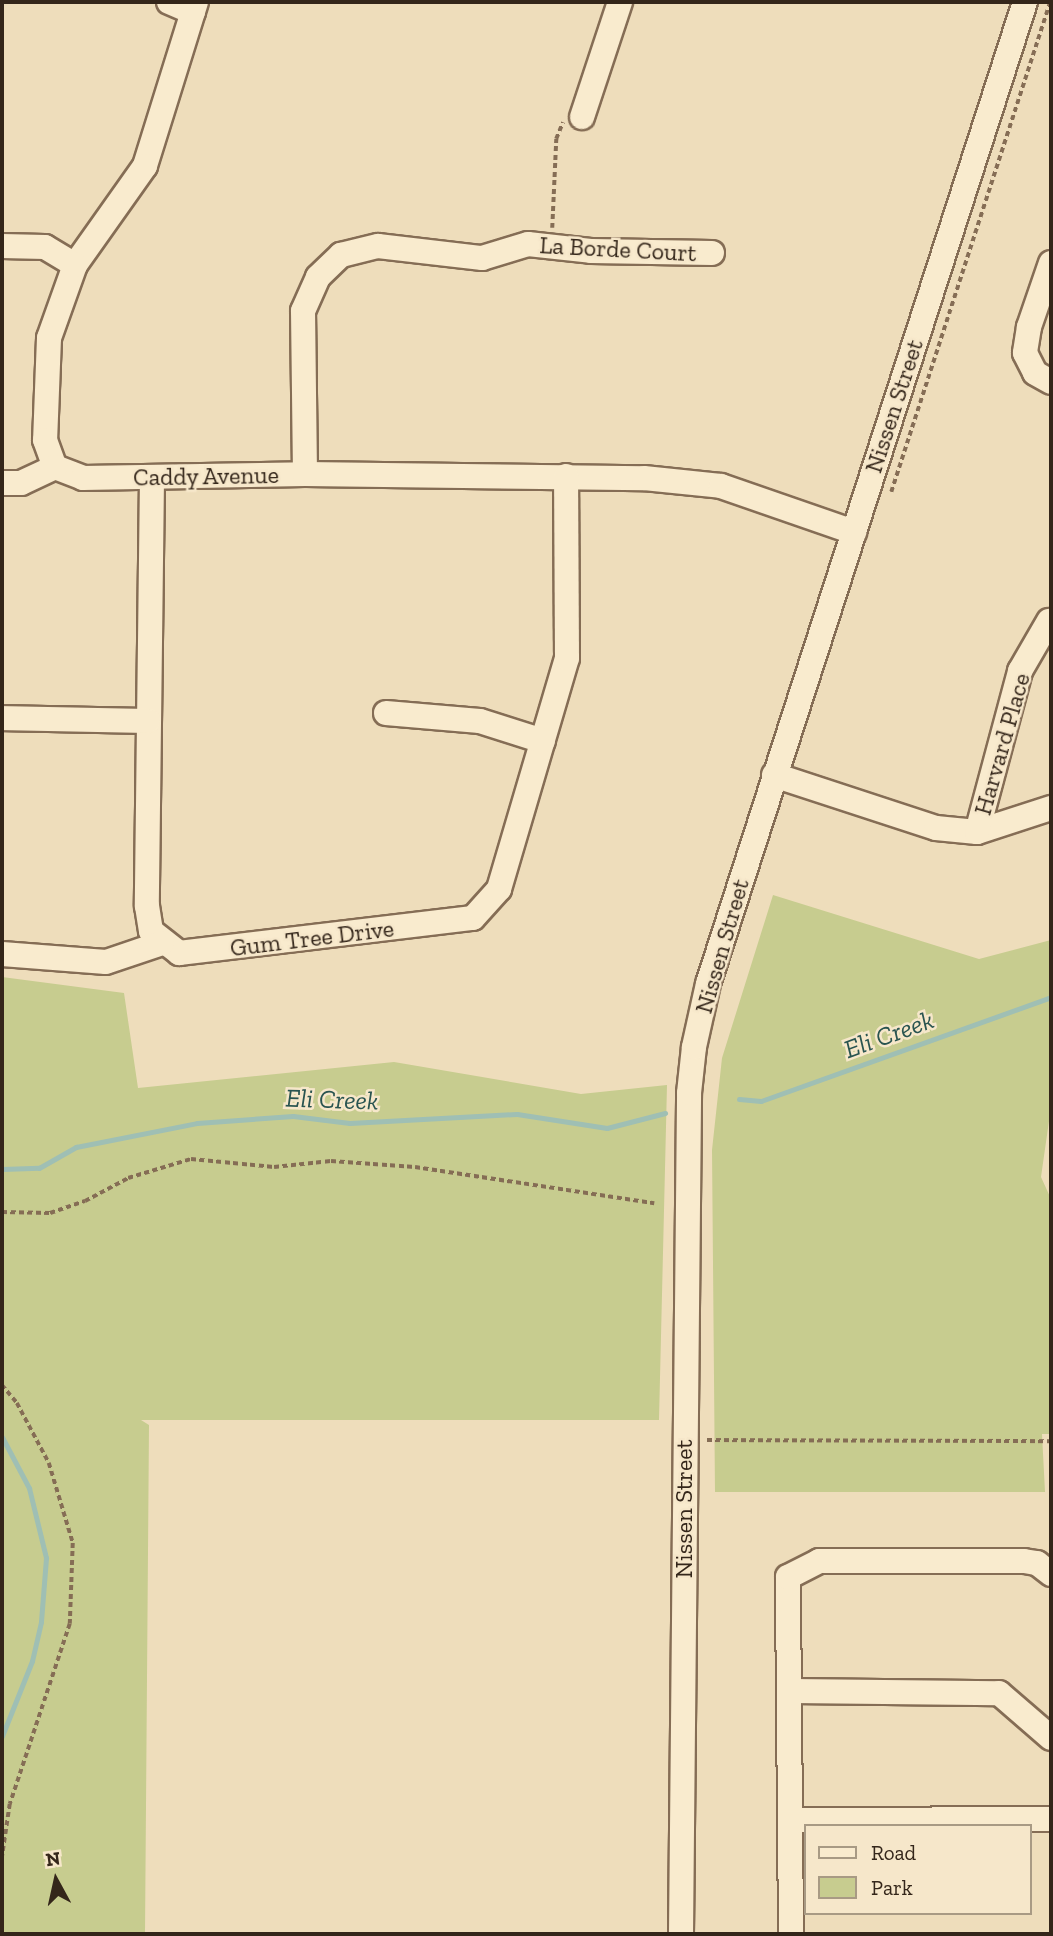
<!DOCTYPE html>
<html>
<head>
<meta charset="utf-8">
<style>
	body { margin:0 }
	#map { position:relative; width:1053px; height:1936px; overflow:hidden; background:#edb; font-family:"Zilla Slab",serif }
	div>[style] { position:absolute }
	.green>* { inset:0; background:#c7cc8f }
	.stream>* { height:5px; margin:-2.5px; padding:0 2.5px; transform-origin:2.5px; border-radius:2.5px; background:#9fbfb4 }
	.path>* { height:3.5px; margin-top:-1.75px; transform-origin:0; background:repeating-linear-gradient(90deg,#856d55 0 5px,transparent 0 8.5px) }
	.roads { filter:drop-shadow(2px 0 #856d55) drop-shadow(-2px 0 #856d55) drop-shadow(0 2px #856d55) drop-shadow(0 -2px #856d55) }
	.minor>* { height:24px; margin:-12px; padding:0 12px; transform-origin:12px; border-radius:12px; background:#f9ebce }
	span { translate:-50% -50%; white-space:nowrap; text-align:center; line-height:1.15; -webkit-text-stroke:5px #f6e7ca; paint-order:stroke }
	.street-label { font-size:24px; color:#34261a }
	.water-label { font-size:26px; color:#295450; font-style:italic }
	.frame { position:absolute; inset:0; border:4px solid #34261a; pointer-events:none }
	.legend { position:absolute; left:804px; top:1824px; width:228px; height:91px; box-sizing:border-box; background:#f6e7ca; border:2px solid #a89a84; margin:0; padding:9px 12px; list-style:none; font-size:21px; color:#34261a }
	.legend li { display:flex; align-items:center; gap:14px; height:35px }
	.legend b { width:35px; border:2px solid #a89a84 }
	.north { position:absolute; left:21px; top:1845px; width:70px; height:70px; -webkit-text-stroke:5px #f6e7ca; paint-order:stroke; rotate:352deg; font-size:19px; font-weight:700; line-height:28px; text-align:center; color:#34261a }
	.north::after { content:''; display:block; margin:auto; width:24px; height:32px; background:#34261a; clip-path:polygon(50% 0,100% 100%,50% 72%,0 100%) }
</style>
</head>
<body>
<div id="map">
	<div class="green">
		<i style="clip-path:polygon(773px 895px,979px 959px,1051px 940px,1051px 1107px,1041px 1177px,1051px 1199px,1051px 1434px,1042px 1434px,1045px 1492px,715px 1492px,712px 1150px,722px 1058px)"></i>
		<i style="clip-path:polygon(2px 977px,124px 993px,138px 1088px,394px 1062px,581px 1094px,667px 1085px,659px 1420px,141px 1420px,149px 1425px,145px 1934px,2px 1934px)"></i>
	</div>
	<div class="stream">
		<i style="left:739px;top:1099px;width:22px;rotate:5deg"></i>
		<i style="left:761px;top:1101px;width:308px;rotate:-19.7deg"></i>
		<i style="left:2px;top:1169px;width:37px;rotate:-2deg"></i>
		<i style="left:39px;top:1168px;width:43px;rotate:-29.6deg"></i>
		<i style="left:76px;top:1147px;width:123px;rotate:-11.2deg"></i>
		<i style="left:197px;top:1123px;width:96px;rotate:-4.2deg"></i>
		<i style="left:293px;top:1116px;width:57px;rotate:7deg"></i>
		<i style="left:350px;top:1123px;width:167px;rotate:-3.1deg"></i>
		<i style="left:517px;top:1114px;width:91px;rotate:8.8deg"></i>
		<i style="left:607px;top:1128px;width:60px;rotate:-14.5deg"></i>
		<i style="left:2px;top:1437px;width:58px;rotate:62.1deg"></i>
		<i style="left:29px;top:1488px;width:72px;rotate:76.3deg"></i>
		<i style="left:46px;top:1558px;width:64px;rotate:94.5deg"></i>
		<i style="left:41px;top:1622px;width:40px;rotate:103deg"></i>
		<i style="left:32px;top:1661px;width:81px;rotate:111.8deg"></i>
	</div>
	<div class="path">
		<i style="left:552px;top:228px;width:89px;rotate:-87.4deg"></i>
		<i style="left:556px;top:139px;width:18px;rotate:-68deg"></i>
		<i style="left:891px;top:492px;width:515px;rotate:-72.02deg"></i>
		<i style="left:2px;top:1212px;width:48px;rotate:1.2deg"></i>
		<i style="left:50px;top:1213px;width:37px;rotate:-19deg"></i>
		<i style="left:85px;top:1201px;width:49px;rotate:-28.1deg"></i>
		<i style="left:128px;top:1178px;width:66px;rotate:-16.8deg"></i>
		<i style="left:191px;top:1159px;width:83px;rotate:5.5deg"></i>
		<i style="left:274px;top:1167px;width:57px;rotate:-6deg"></i>
		<i style="left:331px;top:1161px;width:84px;rotate:4.1deg"></i>
		<i style="left:415px;top:1167px;width:242px;rotate:8.6deg"></i>
		<i style="left:2px;top:1385px;width:23px;rotate:50deg"></i>
		<i style="left:17px;top:1403px;width:68px;rotate:61.9deg"></i>
		<i style="left:49px;top:1463px;width:84px;rotate:73.3deg"></i>
		<i style="left:73px;top:1543px;width:81px;rotate:92.1deg"></i>
		<i style="left:70px;top:1624px;width:190px;rotate:108.4deg"></i>
		<i style="left:10px;top:1804px;width:55px;rotate:98.4deg"></i>
		<i style="left:707px;top:1440px;width:344px;rotate:0.2deg"></i>
	</div>
	<div class="roads">
		<div class="minor">
			<i style="left:169px;top:2px;width:26px;rotate:23deg"></i>
			<i style="left:196px;top:2px;width:172px;rotate:107.3deg"></i>
			<i style="left:145px;top:166px;width:121px;rotate:125.3deg"></i>
			<i style="left:75px;top:265px;width:77px;rotate:109.6deg"></i>
			<i style="left:49px;top:338px;width:102px;rotate:92.2deg"></i>
			<i style="left:45px;top:440px;width:29px;rotate:70deg"></i>
			<i style="left:55px;top:467px;width:30px;rotate:21deg"></i>
			<i style="left:83px;top:478px;width:222px;rotate:-1deg"></i>
			<i style="left:305px;top:474px;width:339px;rotate:0.7deg"></i>
			<i style="left:644px;top:478px;width:77px;rotate:5.9deg"></i>
			<i style="left:721px;top:486px;width:141px;rotate:19.1deg"></i>
			<i style="left:582px;top:117px;width:121px;rotate:-71.7deg"></i>
			<i style="left:2px;top:246px;width:43px;rotate:1.3deg"></i>
			<i style="left:45px;top:247px;width:35px;rotate:31deg"></i>
			<i style="left:1051px;top:263px;width:68px;rotate:109deg"></i>
			<i style="left:1029px;top:327px;width:26px;rotate:99deg"></i>
			<i style="left:1025px;top:353px;width:22px;rotate:63deg"></i>
			<i style="left:1035px;top:373px;width:18px;rotate:29deg"></i>
			<i style="left:305px;top:474px;width:163px;rotate:-90.7deg"></i>
			<i style="left:303px;top:311px;width:37px;rotate:-66deg"></i>
			<i style="left:318px;top:277px;width:32px;rotate:-44deg"></i>
			<i style="left:341px;top:255px;width:38px;rotate:-14deg"></i>
			<i style="left:378px;top:246px;width:105px;rotate:6.6deg"></i>
			<i style="left:482px;top:258px;width:48px;rotate:-16.9deg"></i>
			<i style="left:528px;top:244px;width:63px;rotate:6.3deg"></i>
			<i style="left:591px;top:251px;width:121px;rotate:0.9deg"></i>
			<i style="left:152px;top:478px;width:428px;rotate:90.7deg"></i>
			<i style="left:147px;top:906px;width:25px;rotate:81deg"></i>
			<i style="left:151px;top:931px;width:36px;rotate:38deg"></i>
			<i style="left:179px;top:953px;width:296px;rotate:-6.8deg"></i>
			<i style="left:473px;top:918px;width:39px;rotate:-48deg"></i>
			<i style="left:499px;top:889px;width:241px;rotate:-73.6deg"></i>
			<i style="left:567px;top:658px;width:182px;rotate:-90.3deg"></i>
			<i style="left:2px;top:483px;width:19px"></i>
			<i style="left:21px;top:483px;width:38px;rotate:-25deg"></i>
			<i style="left:386px;top:713px;width:94px;rotate:4.9deg"></i>
			<i style="left:480px;top:721px;width:66px;rotate:17.6deg"></i>
			<i style="left:2px;top:718px;width:146px;rotate:1.2deg"></i>
			<i style="left:774px;top:775px;width:170px;rotate:18.1deg"></i>
			<i style="left:936px;top:828px;width:41px;rotate:5.6deg"></i>
			<i style="left:977px;top:832px;width:78px;rotate:-18deg"></i>
			<i style="left:977px;top:832px;width:167px;rotate:-75deg"></i>
			<i style="left:1020px;top:671px;width:58px;rotate:-59.9deg"></i>
			<i style="left:2px;top:954px;width:104px;rotate:4.4deg"></i>
			<i style="left:106px;top:962px;width:59px;rotate:-18.7deg"></i>
			<i style="left:792px;top:1691px;width:207px;rotate:0.6deg"></i>
			<i style="left:999px;top:1693px;width:69px;rotate:40.9deg"></i>
			<i style="left:791px;top:1820px;width:260px;rotate:-0.2deg"></i>
			<i style="left:681px;top:1934px;width:841px;rotate:-89.45deg"></i>
			<i style="left:689px;top:1093px;width:46px;rotate:-83.8deg"></i>
			<i style="left:694px;top:1047px;width:65px;rotate:-77.5deg"></i>
			<i style="left:708px;top:984px;width:1032px;rotate:-72.11deg"></i>
			<i style="left:791px;top:1934px;width:357px;rotate:-90.5deg"></i>
			<i style="left:788px;top:1577px;width:35px;rotate:-27deg"></i>
			<i style="left:819px;top:1561px;width:205px"></i>
			<i style="left:1024px;top:1561px;width:13px;rotate:9deg"></i>
			<i style="left:1037px;top:1563px;width:18px;rotate:38deg"></i>
		</div>
	</div>
	<div class="street-label">
		<span style="left:618px;top:249px;rotate:3deg">La Borde Court</span>
		<span style="left:894px;top:406px;rotate:-72deg">Nissen Street</span>
		<span style="left:206px;top:476px;rotate:-1deg">Caddy Avenue</span>
		<span style="left:1002px;top:744px;rotate:-74deg">Harvard Place</span>
		<span style="left:312px;top:938px;rotate:-7deg">Gum Tree Drive</span>
		<span style="left:722px;top:946px;rotate:-74deg">Nissen Street</span>
		<span style="left:684px;top:1509px;rotate:-90deg">Nissen Street</span>
	</div>
	<div class="water-label">
		<span style="left:889px;top:1035px;rotate:-20deg">Eli Creek</span>
		<span style="left:332px;top:1100px;rotate:2deg">Eli Creek</span>
	</div>
	<div class="frame"></div>
	<ul class="legend">
	<li><b style="height:9px;background:#f9ebce"></b>Road</li>
	<li><b style="height:19px;background:#c7cc8f"></b>Park</li>
	</ul>
	<div class="north">N</div>
</div>
</body>
</html>
